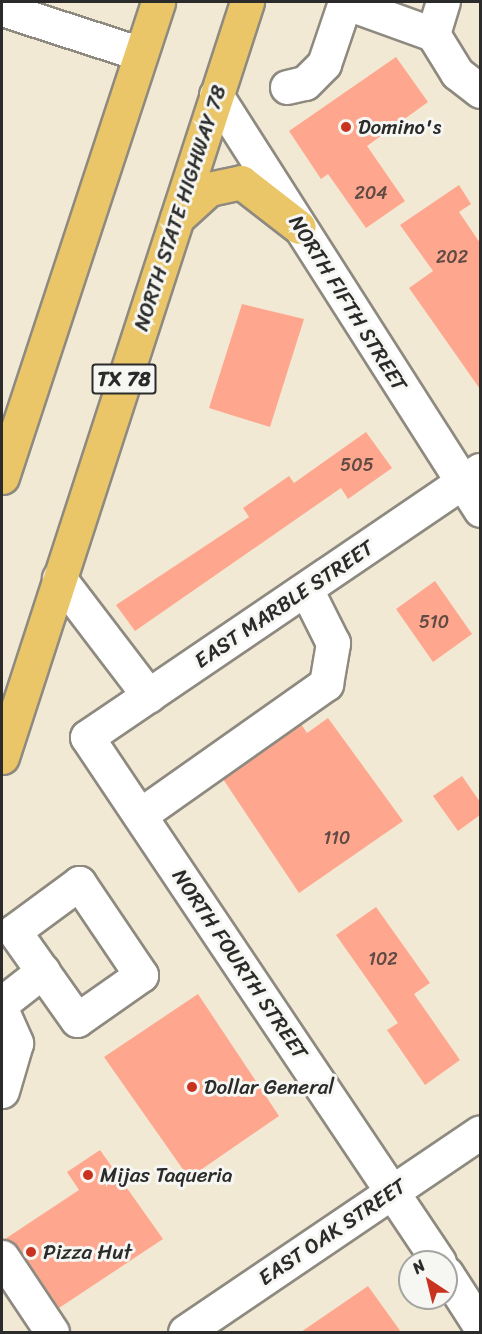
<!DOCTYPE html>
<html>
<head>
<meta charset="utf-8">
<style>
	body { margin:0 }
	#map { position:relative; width:482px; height:1334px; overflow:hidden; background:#f2e9d5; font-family:Sriracha,sans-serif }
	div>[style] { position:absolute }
	.building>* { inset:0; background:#fea78e }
	.roads { filter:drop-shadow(2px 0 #8e8a80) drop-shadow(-2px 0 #8e8a80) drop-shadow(0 2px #8e8a80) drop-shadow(0 -2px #8e8a80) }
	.minor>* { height:33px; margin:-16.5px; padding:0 16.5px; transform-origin:16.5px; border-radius:16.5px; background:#fff }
	.major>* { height:33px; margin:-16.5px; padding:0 16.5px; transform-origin:16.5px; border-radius:16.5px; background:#eac669 }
	.dots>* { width:16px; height:16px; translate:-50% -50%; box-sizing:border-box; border:3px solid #f6f6f2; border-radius:50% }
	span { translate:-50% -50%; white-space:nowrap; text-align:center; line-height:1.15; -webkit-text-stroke:6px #f6f6f2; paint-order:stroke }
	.number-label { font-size:18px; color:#604a44 }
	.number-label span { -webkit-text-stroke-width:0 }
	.shield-label span { padding:2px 4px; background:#f6f6f2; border:2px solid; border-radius:4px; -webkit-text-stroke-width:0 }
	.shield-label { font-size:20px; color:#2b2b2b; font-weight:700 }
	.poi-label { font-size:21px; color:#2b2b2b }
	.left { translate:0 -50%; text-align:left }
	.street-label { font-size:21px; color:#2b2b2b }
	.frame { position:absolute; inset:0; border:3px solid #2b2b2b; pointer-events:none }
	.north { position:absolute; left:398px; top:1250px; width:60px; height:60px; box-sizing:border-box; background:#f6f6f2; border:2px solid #a5a5a2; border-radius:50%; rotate:325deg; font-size:16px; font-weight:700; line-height:24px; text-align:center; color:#2b2b2b }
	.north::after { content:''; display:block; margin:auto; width:21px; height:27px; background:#c8321e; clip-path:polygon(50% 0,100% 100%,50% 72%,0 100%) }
</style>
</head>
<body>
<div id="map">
	<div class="building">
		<i style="clip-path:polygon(396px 57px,428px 102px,367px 146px,405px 201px,366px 228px,328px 174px,321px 179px,289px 131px)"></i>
		<i style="clip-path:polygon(459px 185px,471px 204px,459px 212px,480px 243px,480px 389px,409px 288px,433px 271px,400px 225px)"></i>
		<i style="clip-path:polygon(242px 304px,304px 319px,270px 427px,209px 408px)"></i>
		<i style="clip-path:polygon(366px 432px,392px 468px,348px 499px,341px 488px,135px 631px,116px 605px,249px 517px,243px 508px,289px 476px,294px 483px)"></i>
		<i style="clip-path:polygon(435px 581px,472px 634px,433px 662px,396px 609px)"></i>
		<i style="clip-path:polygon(328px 718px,403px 821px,299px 893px,223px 779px,301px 724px,307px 733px)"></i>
		<i style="clip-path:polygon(462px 776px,480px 802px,480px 815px,458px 831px,433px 796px)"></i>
		<i style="clip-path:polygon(376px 907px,430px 983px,414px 994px,460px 1060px,425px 1085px,387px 1030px,398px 1023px,336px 935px)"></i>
		<i style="clip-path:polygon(198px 994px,279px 1116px,189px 1178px,104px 1057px)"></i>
		<i style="clip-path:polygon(100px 1150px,163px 1239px,59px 1308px,18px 1247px,5px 1239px,79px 1190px,67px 1172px)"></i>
		<i style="clip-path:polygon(368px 1286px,401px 1332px,301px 1332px)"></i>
	</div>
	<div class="roads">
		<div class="minor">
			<i style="left:344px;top:2px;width:95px;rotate:19.8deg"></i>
			<i style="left:433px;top:34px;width:34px;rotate:-73deg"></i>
			<i style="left:2px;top:9px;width:146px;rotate:17.9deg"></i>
			<i style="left:433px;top:34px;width:46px;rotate:58.4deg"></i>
			<i style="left:457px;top:73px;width:29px;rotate:38deg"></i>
			<i style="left:287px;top:87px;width:18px;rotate:-13deg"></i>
			<i style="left:305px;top:83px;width:27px;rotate:-45deg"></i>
			<i style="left:324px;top:64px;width:65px;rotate:-71.3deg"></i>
			<i style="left:216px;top:95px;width:492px;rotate:57.5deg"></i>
			<i style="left:59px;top:578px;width:148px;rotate:52.7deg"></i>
			<i style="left:140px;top:815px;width:228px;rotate:-35.2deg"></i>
			<i style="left:326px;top:684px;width:42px;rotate:-80.3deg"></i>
			<i style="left:333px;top:643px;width:60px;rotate:-116.6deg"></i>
			<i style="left:79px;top:883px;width:111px;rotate:56deg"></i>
			<i style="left:141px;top:975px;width:78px;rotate:144.9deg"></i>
			<i style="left:77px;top:1020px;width:109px;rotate:-125.3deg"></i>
			<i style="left:14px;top:931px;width:81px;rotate:-36.4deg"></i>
			<i style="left:2px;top:1003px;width:52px;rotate:-38deg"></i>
			<i style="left:2px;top:1011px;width:35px;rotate:66deg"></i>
			<i style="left:16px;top:1043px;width:50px;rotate:106.3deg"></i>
			<i style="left:2px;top:1257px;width:90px;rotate:56.3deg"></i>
			<i style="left:439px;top:1262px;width:632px;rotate:-123.84deg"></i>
			<i style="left:87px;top:737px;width:475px;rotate:-34.2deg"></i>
			<i style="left:446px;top:1273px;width:63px;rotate:57.3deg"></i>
			<i style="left:185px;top:1332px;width:356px;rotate:-34.1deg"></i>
		</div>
		<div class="major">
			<i style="left:177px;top:218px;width:43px;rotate:-42.2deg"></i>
			<i style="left:209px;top:189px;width:33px;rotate:-12deg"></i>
			<i style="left:241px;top:182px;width:73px;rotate:37.8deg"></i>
			<i style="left:2px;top:477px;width:500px;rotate:-71.8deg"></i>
			<i style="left:2px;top:757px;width:794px;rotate:-72.02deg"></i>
		</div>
	</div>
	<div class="dots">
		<i style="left:346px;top:127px;background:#c8321e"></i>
		<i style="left:192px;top:1087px;background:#c8321e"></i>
		<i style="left:88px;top:1175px;background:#c8321e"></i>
		<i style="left:31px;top:1252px;background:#c8321e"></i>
	</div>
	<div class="number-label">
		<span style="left:371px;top:193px">204</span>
		<span style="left:452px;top:257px">202</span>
		<span style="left:357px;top:465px">505</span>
		<span style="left:434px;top:622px">510</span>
		<span style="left:337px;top:838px">110</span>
		<span style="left:383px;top:959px">102</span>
	</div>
	<div class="shield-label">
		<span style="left:124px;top:379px">TX 78</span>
	</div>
	<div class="poi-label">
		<span class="left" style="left:358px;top:127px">Domino's</span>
		<span class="left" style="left:204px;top:1087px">Dollar General</span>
		<span class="left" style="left:100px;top:1175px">Mijas Taqueria</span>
		<span class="left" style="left:43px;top:1252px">Pizza Hut</span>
	</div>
	<div class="street-label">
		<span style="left:180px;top:208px;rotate:-72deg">NORTH STATE HIGHWAY 78</span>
		<span style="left:348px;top:303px;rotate:58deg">NORTH FIFTH STREET</span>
		<span style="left:284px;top:604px;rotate:-34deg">EAST MARBLE STREET</span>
		<span style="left:240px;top:964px;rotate:56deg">NORTH FOURTH STREET</span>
		<span style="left:332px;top:1232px;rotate:-34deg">EAST OAK STREET</span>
	</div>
	<div class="frame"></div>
	<div class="north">N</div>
</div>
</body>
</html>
